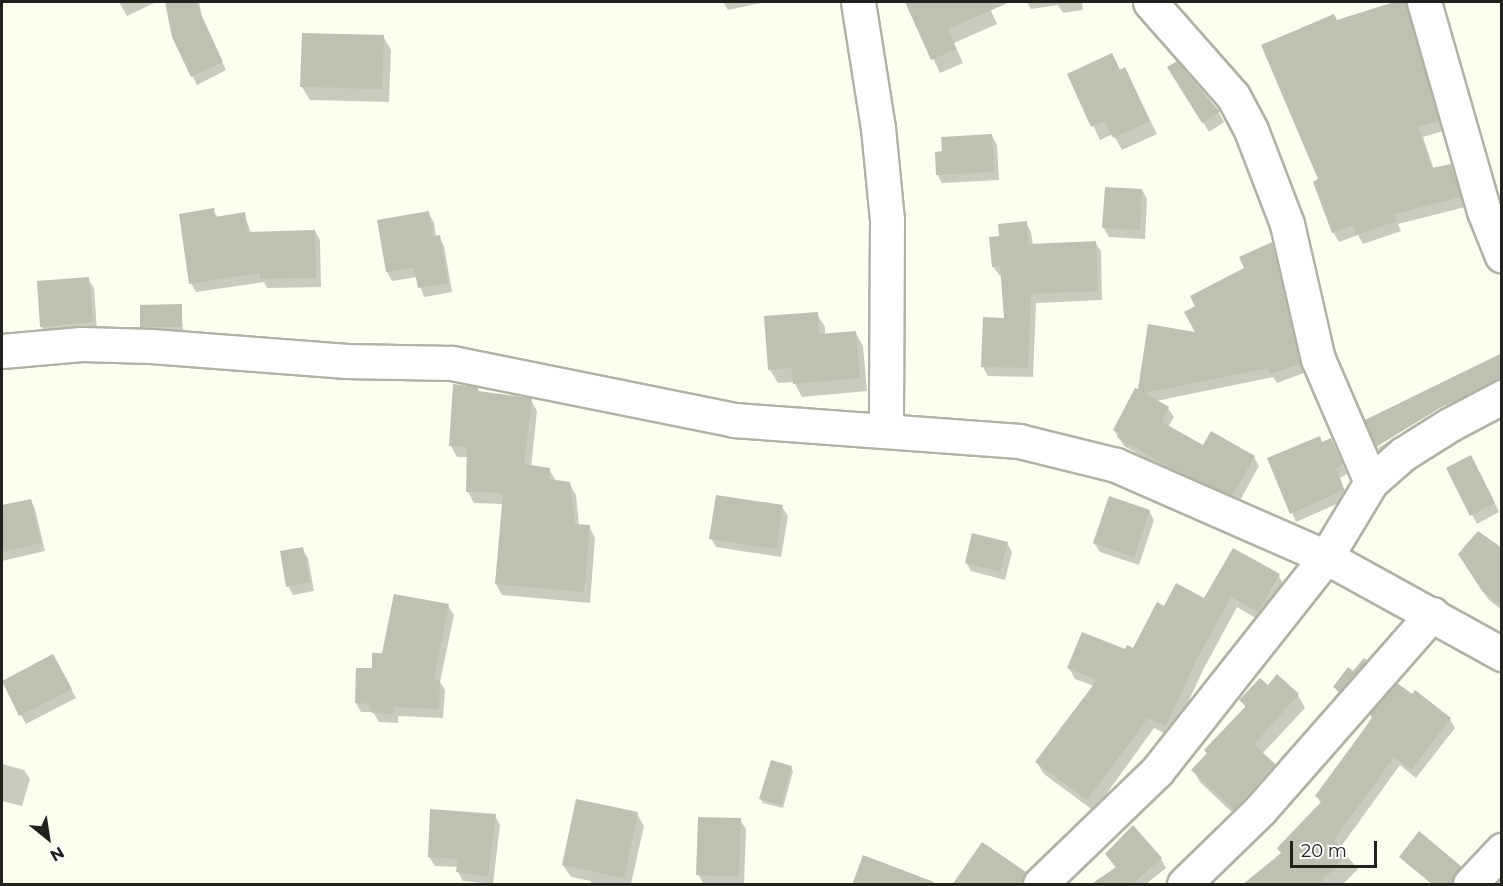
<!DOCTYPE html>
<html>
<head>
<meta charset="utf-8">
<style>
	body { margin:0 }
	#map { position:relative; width:1503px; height:886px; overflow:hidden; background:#fdfdf0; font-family:Montserrat,sans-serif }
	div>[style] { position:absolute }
	.shadow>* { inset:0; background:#0003 }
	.building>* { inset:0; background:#bfbfb3 }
	.roads { filter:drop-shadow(2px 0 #b1b1a5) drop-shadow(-2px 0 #b1b1a5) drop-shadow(0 2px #b1b1a5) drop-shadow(0 -2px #b1b1a5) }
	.minor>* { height:33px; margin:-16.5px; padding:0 16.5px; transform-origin:16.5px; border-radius:16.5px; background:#fff }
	span { translate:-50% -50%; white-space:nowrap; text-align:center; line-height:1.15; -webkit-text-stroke:5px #fff; paint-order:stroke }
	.frame { position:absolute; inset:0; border:3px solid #21211d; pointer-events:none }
	.north { position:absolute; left:18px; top:808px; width:60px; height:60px; -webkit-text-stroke:4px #fff; paint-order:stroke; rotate:150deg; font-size:16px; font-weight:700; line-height:24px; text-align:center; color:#21211d }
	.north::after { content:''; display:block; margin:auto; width:21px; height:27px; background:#21211d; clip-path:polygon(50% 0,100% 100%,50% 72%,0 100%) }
	.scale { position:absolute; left:1290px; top:841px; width:87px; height:27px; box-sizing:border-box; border:3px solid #21211d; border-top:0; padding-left:8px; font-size:18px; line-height:21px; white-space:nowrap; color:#21211d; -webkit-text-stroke:4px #fff; paint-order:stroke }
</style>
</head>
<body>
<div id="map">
	<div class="shadow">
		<i style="clip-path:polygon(119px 2px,156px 2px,127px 16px)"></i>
		<i style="clip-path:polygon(167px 2px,199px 2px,203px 22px,226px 70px,197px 85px,173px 37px)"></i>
		<i style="clip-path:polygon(723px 2px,765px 2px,728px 10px)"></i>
		<i style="clip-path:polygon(907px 2px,987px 2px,997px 24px,954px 43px,963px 63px,940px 73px)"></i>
		<i style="clip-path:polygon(1027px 2px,1082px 2px,1083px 10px,1063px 13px,1058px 5px,1031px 9px)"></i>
		<i style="clip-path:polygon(1405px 2px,1411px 11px,1443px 131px,1423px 137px,1434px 170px,1450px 166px,1465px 207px,1398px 224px,1401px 231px,1363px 244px,1358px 235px,1339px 242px,1333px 232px,1320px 180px,1337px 22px)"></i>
		<i style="clip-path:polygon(383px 36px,391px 50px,389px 102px,310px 100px,302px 87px)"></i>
		<i style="clip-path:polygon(1177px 63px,1219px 113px,1224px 122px,1209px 132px,1169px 67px)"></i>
		<i style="clip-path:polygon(1125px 69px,1157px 134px,1122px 150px,1113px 134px,1100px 140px,1069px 75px)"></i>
		<i style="clip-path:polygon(992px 136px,997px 145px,999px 180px,942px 183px,937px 174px)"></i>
		<i style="clip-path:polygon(1142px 190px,1147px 199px,1145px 239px,1109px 237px,1104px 228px)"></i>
		<i style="clip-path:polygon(213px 210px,218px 218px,244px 214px,251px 233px,315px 231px,320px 240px,321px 287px,267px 288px,264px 282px,196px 292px,191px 283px)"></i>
		<i style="clip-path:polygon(428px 213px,434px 222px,436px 237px,439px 237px,444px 246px,452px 292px,424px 297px,417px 277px,392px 281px,387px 272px,379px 221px)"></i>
		<i style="clip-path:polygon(1026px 223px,1031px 232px,1033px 245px,1095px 242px,1101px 251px,1102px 300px,1036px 303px,1033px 377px,988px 376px,983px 367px,1005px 319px,1002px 275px,999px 275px,993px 266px,1001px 237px)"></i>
		<i style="clip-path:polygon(1271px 243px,1276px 252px,1304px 373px,1277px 383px,1273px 377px,1156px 401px,1168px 408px,1174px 417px,1168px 427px,1203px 447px,1254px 457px,1259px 466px,1238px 504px,1180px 479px,1124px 446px,1114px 430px,1139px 391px,1198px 334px,1197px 307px,1246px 268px)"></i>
		<i style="clip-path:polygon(88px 279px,94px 288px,97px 331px,47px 335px,41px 326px)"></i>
		<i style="clip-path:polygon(181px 306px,183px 330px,144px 331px,141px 327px)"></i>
		<i style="clip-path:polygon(817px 314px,825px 327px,825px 335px,855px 332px,863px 346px,867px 391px,802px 397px,794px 382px,778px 383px,770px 370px)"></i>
		<i style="clip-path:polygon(1502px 355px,1502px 388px,1383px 455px,1378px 448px,1447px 406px,1446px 403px)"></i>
		<i style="clip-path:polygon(477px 389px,480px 393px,531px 400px,537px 411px,531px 467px,549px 469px,556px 481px,569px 483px,576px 495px,579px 526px,589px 526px,595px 538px,590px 603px,502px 595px,496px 584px,503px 504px,474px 503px,468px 492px,469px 457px,457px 457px,451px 446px)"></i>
		<i style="clip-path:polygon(1331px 440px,1347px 474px,1340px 478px,1348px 499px,1296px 522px,1269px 459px)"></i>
		<i style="clip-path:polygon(1476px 466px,1499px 512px,1477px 524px,1448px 469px)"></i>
		<i style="clip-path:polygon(31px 500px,35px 509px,45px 551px,2px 561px,2px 507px)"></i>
		<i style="clip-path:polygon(782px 507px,788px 516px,781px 557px,716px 547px,711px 538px)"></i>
		<i style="clip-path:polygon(1149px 511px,1154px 520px,1139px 565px,1100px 552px,1094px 543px)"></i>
		<i style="clip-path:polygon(1007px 543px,1012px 552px,1005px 580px,971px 571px,966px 562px)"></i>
		<i style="clip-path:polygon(302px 549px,308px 558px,314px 591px,293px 595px,288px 586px)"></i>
		<i style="clip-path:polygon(1502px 549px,1502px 610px,1488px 599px,1465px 562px)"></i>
		<i style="clip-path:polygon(1279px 576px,1285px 587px,1264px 623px,1237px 607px,1203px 670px,1172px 737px,1154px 728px,1094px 811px,1044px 774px,1037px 763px,1094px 686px,1075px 679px,1069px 668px,1134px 650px,1165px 608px,1205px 600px)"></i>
		<i style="clip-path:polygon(448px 606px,454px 615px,440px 682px,445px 690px,443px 718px,398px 716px,398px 723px,379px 722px,373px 712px,361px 712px,356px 703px,383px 654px)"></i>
		<i style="clip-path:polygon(53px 656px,76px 698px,26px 724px,3px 682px)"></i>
		<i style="clip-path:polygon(1366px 661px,1368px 665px,1342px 694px,1337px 691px,1335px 687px)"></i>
		<i style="clip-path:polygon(1277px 676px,1298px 695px,1305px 708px,1262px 754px,1274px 765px,1281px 777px,1241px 821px,1200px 782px,1193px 770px,1246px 708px,1241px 700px,1268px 687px)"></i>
		<i style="clip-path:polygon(1450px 719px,1455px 728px,1416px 778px,1400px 765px,1340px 848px,1358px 869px,1343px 884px,1245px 884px,1282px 854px,1321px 804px,1317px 796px)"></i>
		<i style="clip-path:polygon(2px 764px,24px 770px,30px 779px,22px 806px,2px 801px)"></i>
		<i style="clip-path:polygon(791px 767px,793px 771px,783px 808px,763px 803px,761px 799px)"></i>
		<i style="clip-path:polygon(637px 814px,644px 826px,631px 884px,591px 884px,591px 881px,571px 877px,563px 865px)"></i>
		<i style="clip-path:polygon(495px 816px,500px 825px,493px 884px,463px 881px,458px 872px,459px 867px,435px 866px,429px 857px)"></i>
		<i style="clip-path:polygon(740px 820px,746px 829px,744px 884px,703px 883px,698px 874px)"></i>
		<i style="clip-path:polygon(1107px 855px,1161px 859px,1166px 868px,1146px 884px,1093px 884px,1116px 868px)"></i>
		<i style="clip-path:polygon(1401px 857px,1460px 867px,1463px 871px,1454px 884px,1432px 884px)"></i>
	</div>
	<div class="building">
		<i style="clip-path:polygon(165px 2px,197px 2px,200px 12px,223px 62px,191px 77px,172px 37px)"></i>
		<i style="clip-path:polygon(905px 2px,1010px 2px,948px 29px,956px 49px,931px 60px)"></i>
		<i style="clip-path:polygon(1394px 2px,1406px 2px,1439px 121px,1418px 127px,1432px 168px,1451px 164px,1461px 197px,1394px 214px,1397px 221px,1356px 235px,1353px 225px,1332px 233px,1313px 182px,1318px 179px,1261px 45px,1334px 14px,1337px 20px)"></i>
		<i style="clip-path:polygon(302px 33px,384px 35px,382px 89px,300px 87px)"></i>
		<i style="clip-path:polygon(1112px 53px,1120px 70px,1125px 67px,1150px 121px,1113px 138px,1105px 121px,1091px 127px,1067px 74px)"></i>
		<i style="clip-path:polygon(1177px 61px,1220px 112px,1202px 123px,1167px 67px)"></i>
		<i style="clip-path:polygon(992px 134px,994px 172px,936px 175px,935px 152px,942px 151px,941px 137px)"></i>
		<i style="clip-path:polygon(1105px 187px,1142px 189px,1140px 230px,1102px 228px)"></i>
		<i style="clip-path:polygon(214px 208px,215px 217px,245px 212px,248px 232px,315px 230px,316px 278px,260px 279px,260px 273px,189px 284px,179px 214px)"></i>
		<i style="clip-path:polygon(429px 211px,433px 236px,440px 235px,448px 283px,418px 288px,414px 268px,386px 272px,377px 220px)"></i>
		<i style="clip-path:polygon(1027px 221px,1029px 244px,1096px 241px,1098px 291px,1031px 294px,1028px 368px,981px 367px,983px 317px,1004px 318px,1000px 266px,992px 267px,989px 237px,999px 236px,998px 224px)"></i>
		<i style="clip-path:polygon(1272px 242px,1300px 364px,1270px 374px,1268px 368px,1145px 393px,1169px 407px,1162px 422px,1203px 445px,1211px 431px,1255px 456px,1232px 496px,1174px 470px,1117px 437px,1119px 433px,1113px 430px,1135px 388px,1138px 389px,1148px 324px,1195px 332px,1184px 312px,1195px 306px,1190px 296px,1244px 268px,1239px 257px)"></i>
		<i style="clip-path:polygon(89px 277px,93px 322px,40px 327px,37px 281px)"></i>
		<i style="clip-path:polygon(182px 304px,182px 327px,140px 327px,140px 305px)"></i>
		<i style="clip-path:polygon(818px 312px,819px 334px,856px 331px,860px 378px,793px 384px,792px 368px,768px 370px,764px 316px)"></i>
		<i style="clip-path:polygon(1502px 353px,1502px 378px,1440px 408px,1376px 447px,1365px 420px)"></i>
		<i style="clip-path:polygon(453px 384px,478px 387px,478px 391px,532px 398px,524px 464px,550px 468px,549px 479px,570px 482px,575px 524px,590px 525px,584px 592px,495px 584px,503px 493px,466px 492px,467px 447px,449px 446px)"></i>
		<i style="clip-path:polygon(1320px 436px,1322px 442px,1331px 438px,1343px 464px,1336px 468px,1344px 490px,1290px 514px,1267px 458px)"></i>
		<i style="clip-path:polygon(1471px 455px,1495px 503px,1470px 516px,1446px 468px)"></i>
		<i style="clip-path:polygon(716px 495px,783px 505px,776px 549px,709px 539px)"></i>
		<i style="clip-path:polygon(1109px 496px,1150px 510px,1134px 557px,1093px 543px)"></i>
		<i style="clip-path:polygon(31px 499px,41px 543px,2px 552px,2px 505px)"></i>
		<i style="clip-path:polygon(1478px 531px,1502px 548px,1502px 607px,1482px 591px,1458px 554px)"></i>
		<i style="clip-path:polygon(972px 533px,1008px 542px,1000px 572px,965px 563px)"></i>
		<i style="clip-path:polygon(303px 547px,310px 582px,286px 587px,280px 551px)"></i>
		<i style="clip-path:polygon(1233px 548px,1280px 574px,1258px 612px,1231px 597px,1197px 659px,1166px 726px,1148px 718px,1087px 800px,1035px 762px,1097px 680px,1067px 668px,1082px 632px,1125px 649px,1127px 645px,1133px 648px,1157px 602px,1164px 606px,1176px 583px,1204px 598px)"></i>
		<i style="clip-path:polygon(394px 594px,449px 604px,434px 679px,440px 680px,439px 709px,394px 707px,393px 714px,372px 713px,369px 704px,355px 703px,356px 668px,372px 668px,372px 653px,382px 653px)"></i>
		<i style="clip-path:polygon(53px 654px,72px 689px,19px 716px,2px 681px)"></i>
		<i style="clip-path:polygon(1364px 658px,1367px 660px,1339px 691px,1333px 687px,1348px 667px,1353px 671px)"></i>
		<i style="clip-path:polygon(1277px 674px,1299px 694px,1254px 744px,1275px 764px,1234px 810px,1191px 770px,1207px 753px,1204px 750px,1246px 706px,1239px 700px,1260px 678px,1268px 685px)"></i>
		<i style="clip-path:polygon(1397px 683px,1412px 694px,1415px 690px,1451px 718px,1411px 770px,1394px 757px,1334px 840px,1348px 854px,1318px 885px,1242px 885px,1281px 853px,1277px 848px,1322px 801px,1315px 796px,1367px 725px,1372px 717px,1369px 714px)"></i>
		<i style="clip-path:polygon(771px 760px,792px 766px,781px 805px,759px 799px)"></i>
		<i style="clip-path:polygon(576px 799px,638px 812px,624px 878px,562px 865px)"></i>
		<i style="clip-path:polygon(430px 809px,496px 814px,488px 876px,456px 872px,458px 859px,428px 857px)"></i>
		<i style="clip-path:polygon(698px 817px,741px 818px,739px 876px,696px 875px)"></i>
		<i style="clip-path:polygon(1133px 825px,1162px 858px,1131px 885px,1090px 885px,1116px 867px,1105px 854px)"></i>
		<i style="clip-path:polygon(1419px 831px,1461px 866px,1451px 885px,1433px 885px,1399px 857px)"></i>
		<i style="clip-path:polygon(982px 842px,1026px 872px,1022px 885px,952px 885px)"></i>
		<i style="clip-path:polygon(863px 855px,934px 882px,934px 885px,852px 885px)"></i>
	</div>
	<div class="roads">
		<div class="minor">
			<i style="left:858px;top:2px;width:128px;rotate:81deg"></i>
			<i style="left:878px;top:128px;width:92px;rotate:84.4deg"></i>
			<i style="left:887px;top:220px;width:211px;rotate:90.3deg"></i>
			<i style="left:1150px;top:2px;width:125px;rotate:48.6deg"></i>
			<i style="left:1233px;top:96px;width:38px;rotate:62deg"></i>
			<i style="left:1251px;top:130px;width:101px;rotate:69deg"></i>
			<i style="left:1287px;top:224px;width:139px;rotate:77.1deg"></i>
			<i style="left:1318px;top:359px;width:134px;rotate:66.7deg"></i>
			<i style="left:1424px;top:2px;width:217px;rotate:74deg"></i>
			<i style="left:1484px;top:211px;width:48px;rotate:68.2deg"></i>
			<i style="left:2px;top:351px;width:80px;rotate:-5deg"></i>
			<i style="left:82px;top:344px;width:69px;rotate:1.7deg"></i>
			<i style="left:151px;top:346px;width:196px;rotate:4.4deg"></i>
			<i style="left:346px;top:361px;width:106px;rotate:1.1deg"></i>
			<i style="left:452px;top:363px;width:288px;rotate:11.4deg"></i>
			<i style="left:734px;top:420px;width:286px;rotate:4.2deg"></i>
			<i style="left:1019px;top:441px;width:100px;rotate:13.9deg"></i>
			<i style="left:1116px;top:465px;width:229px;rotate:23.7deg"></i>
			<i style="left:1326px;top:557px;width:201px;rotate:28.9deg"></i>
			<i style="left:1040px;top:884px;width:163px;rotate:-44deg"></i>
			<i style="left:1157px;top:771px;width:273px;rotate:-51.7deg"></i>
			<i style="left:1326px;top:557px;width:87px;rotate:-59deg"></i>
			<i style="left:1371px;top:482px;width:43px;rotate:-41.2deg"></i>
			<i style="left:1403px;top:454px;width:54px;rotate:-32.2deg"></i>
			<i style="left:1449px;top:425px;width:60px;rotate:-27.8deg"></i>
			<i style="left:1184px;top:884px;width:106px;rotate:-44.2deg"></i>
			<i style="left:1260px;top:810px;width:261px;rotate:-48.7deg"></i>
			<i style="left:1470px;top:884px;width:47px;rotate:-46.7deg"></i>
		</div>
	</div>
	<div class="frame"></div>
	<div class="north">N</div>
	<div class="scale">20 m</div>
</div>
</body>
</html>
